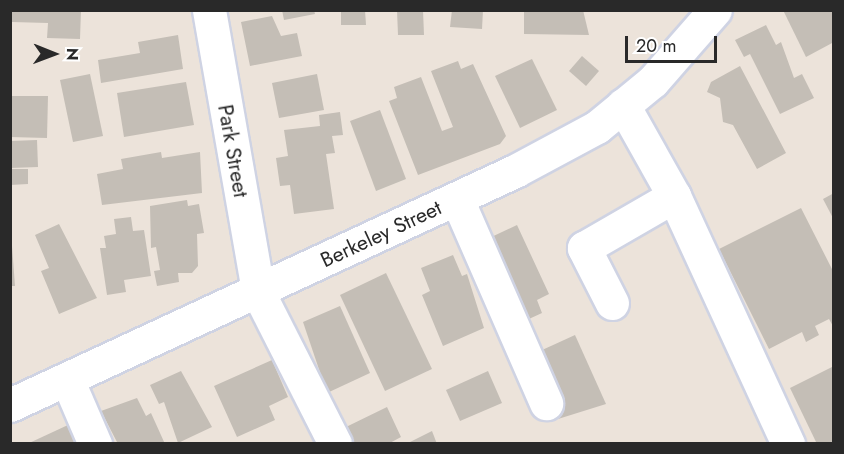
<!DOCTYPE html>
<html>
<head>
<meta charset="utf-8">
<style>
	body { margin:0 }
	#map { position:relative; width:844px; height:454px; overflow:hidden; background:#ece3da; font-family:Jost,sans-serif }
	div>[style] { position:absolute }
	.building>* { inset:0; background:#c4beb6 }
	.roads { filter:drop-shadow(2px 0 #cfd3e3) drop-shadow(-2px 0 #cfd3e3) drop-shadow(0 2px #cfd3e3) drop-shadow(0 -2px #cfd3e3) }
	.minor>* { height:33px; margin:-16.5px; padding:0 16.5px; transform-origin:16.5px; border-radius:16.5px; background:#fff }
	span { translate:-50% -50%; white-space:nowrap; text-align:center; line-height:1.15; -webkit-text-stroke:5px #fff; paint-order:stroke }
	.street-label { font-size:21px; color:#292929 }
	.frame { position:absolute; inset:0; border:12px solid #292929; pointer-events:none }
	.north { position:absolute; left:24px; top:24px; width:60px; height:60px; -webkit-text-stroke:4px #fff; paint-order:stroke; rotate:91deg; font-size:16px; font-weight:700; line-height:24px; text-align:center; color:#292929 }
	.north::after { content:''; display:block; margin:auto; width:21px; height:27px; background:#292929; clip-path:polygon(50% 0,100% 100%,50% 72%,0 100%) }
	.scale { position:absolute; left:625px; top:36px; width:92px; height:27px; box-sizing:border-box; border:3px solid #292929; border-top:0; padding-left:8px; font-size:18px; line-height:21px; white-space:nowrap; color:#292929; -webkit-text-stroke:4px #fff; paint-order:stroke }
</style>
</head>
<body>
<div id="map">
	<div class="building">
		<i style="clip-path:polygon(12px 10px,81px 10px,80px 39px,47px 38px,48px 23px,12px 22px)"></i>
		<i style="clip-path:polygon(282px 10px,314px 10px,315px 14px,284px 20px)"></i>
		<i style="clip-path:polygon(341px 10px,365px 10px,366px 25px,341px 25px)"></i>
		<i style="clip-path:polygon(397px 10px,423px 10px,424px 35px,398px 35px)"></i>
		<i style="clip-path:polygon(452px 10px,483px 10px,482px 29px,450px 27px)"></i>
		<i style="clip-path:polygon(524px 10px,583px 10px,589px 35px,524px 34px)"></i>
		<i style="clip-path:polygon(783px 10px,834px 10px,834px 42px,806px 57px)"></i>
		<i style="clip-path:polygon(272px 16px,281px 36px,297px 33px,302px 56px,250px 66px,241px 22px)"></i>
		<i style="clip-path:polygon(766px 25px,776px 45px,781px 42px,794px 78px,802px 74px,814px 98px,780px 114px,750px 54px,744px 57px,735px 40px)"></i>
		<i style="clip-path:polygon(178px 35px,183px 69px,101px 83px,98px 60px,140px 53px,138px 42px)"></i>
		<i style="clip-path:polygon(582px 56px,599px 71px,586px 86px,569px 71px)"></i>
		<i style="clip-path:polygon(532px 59px,557px 110px,520px 128px,495px 76px)"></i>
		<i style="clip-path:polygon(458px 61px,461px 69px,473px 64px,506px 136px,500px 144px,418px 175px,389px 101px,397px 98px,394px 87px,421px 77px,442px 131px,453px 127px,431px 71px)"></i>
		<i style="clip-path:polygon(740px 66px,786px 153px,757px 169px,733px 125px,723px 122px,720px 98px,707px 92px,711px 82px)"></i>
		<i style="clip-path:polygon(90px 74px,103px 136px,73px 142px,60px 80px)"></i>
		<i style="clip-path:polygon(317px 74px,324px 110px,279px 118px,272px 83px)"></i>
		<i style="clip-path:polygon(186px 82px,194px 125px,124px 137px,117px 93px)"></i>
		<i style="clip-path:polygon(10px 96px,48px 96px,47px 138px,10px 137px)"></i>
		<i style="clip-path:polygon(380px 110px,406px 179px,376px 191px,350px 121px)"></i>
		<i style="clip-path:polygon(340px 112px,343px 135px,332px 136px,335px 153px,326px 154px,334px 209px,294px 214px,290px 185px,280px 186px,276px 158px,288px 156px,284px 130px,320px 126px,319px 115px)"></i>
		<i style="clip-path:polygon(37px 140px,38px 167px,10px 168px,10px 141px)"></i>
		<i style="clip-path:polygon(161px 152px,162px 158px,200px 152px,202px 193px,102px 205px,97px 174px,123px 169px,121px 159px)"></i>
		<i style="clip-path:polygon(10px 169px,28px 169px,28px 184px,10px 185px)"></i>
		<i style="clip-path:polygon(834px 193px,834px 220px,823px 199px)"></i>
		<i style="clip-path:polygon(187px 200px,188px 206px,199px 204px,204px 233px,197px 234px,198px 266px,192px 273px,178px 273px,179px 282px,157px 286px,154px 271px,160px 270px,156px 247px,151px 248px,150px 206px)"></i>
		<i style="clip-path:polygon(801px 208px,834px 273px,834px 328px,829px 319px,815px 326px,819px 335px,806px 342px,802px 332px,769px 349px,719px 249px)"></i>
		<i style="clip-path:polygon(131px 217px,133px 231px,144px 230px,151px 276px,124px 280px,126px 292px,107px 295px,100px 248px,106px 248px,104px 236px,116px 234px,114px 219px)"></i>
		<i style="clip-path:polygon(10px 219px,15px 286px,10px 286px)"></i>
		<i style="clip-path:polygon(59px 224px,97px 298px,59px 314px,41px 271px,49px 268px,35px 235px)"></i>
		<i style="clip-path:polygon(517px 225px,549px 294px,537px 300px,542px 313px,518px 324px,485px 240px)"></i>
		<i style="clip-path:polygon(453px 255px,462px 276px,467px 274px,484px 328px,443px 346px,422px 295px,430px 291px,421px 268px)"></i>
		<i style="clip-path:polygon(386px 273px,432px 369px,385px 391px,340px 295px)"></i>
		<i style="clip-path:polygon(340px 306px,370px 373px,327px 393px,303px 322px)"></i>
		<i style="clip-path:polygon(575px 335px,606px 404px,558px 419px,529px 356px)"></i>
		<i style="clip-path:polygon(272px 360px,288px 397px,269px 406px,275px 420px,237px 437px,214px 386px)"></i>
		<i style="clip-path:polygon(834px 366px,834px 444px,817px 444px,790px 388px)"></i>
		<i style="clip-path:polygon(181px 371px,212px 427px,178px 443px,164px 402px,159px 404px,150px 385px)"></i>
		<i style="clip-path:polygon(488px 371px,502px 403px,460px 421px,446px 390px)"></i>
		<i style="clip-path:polygon(137px 398px,146px 416px,151px 413px,165px 444px,118px 444px,101px 411px)"></i>
		<i style="clip-path:polygon(387px 407px,401px 437px,388px 444px,346px 444px,353px 440px,346px 427px)"></i>
		<i style="clip-path:polygon(68px 425px,76px 444px,27px 444px)"></i>
		<i style="clip-path:polygon(432px 431px,437px 444px,406px 444px)"></i>
	</div>
	<div class="roads">
		<div class="minor">
			<i style="left:209px;top:10px;width:286px;rotate:80.1deg"></i>
			<i style="left:258px;top:292px;width:170px;rotate:63.1deg"></i>
			<i style="left:623px;top:105px;width:104px;rotate:60.7deg"></i>
			<i style="left:674px;top:196px;width:273px;rotate:65.3deg"></i>
			<i style="left:457px;top:199px;width:223px;rotate:66.4deg"></i>
			<i style="left:612px;top:303px;width:62px;rotate:-117deg"></i>
			<i style="left:584px;top:248px;width:104px;rotate:-30deg"></i>
			<i style="left:67px;top:379px;width:71px;rotate:66.7deg"></i>
			<i style="left:10px;top:405px;width:557px;rotate:-24.86deg"></i>
			<i style="left:515px;top:171px;width:93px;rotate:-28.2deg"></i>
			<i style="left:597px;top:127px;width:72px;rotate:-39.4deg"></i>
			<i style="left:653px;top:81px;width:94px;rotate:-48.9deg"></i>
		</div>
	</div>
	<div class="street-label">
		<span style="left:233px;top:151px;rotate:80deg">Park Street</span>
		<span style="left:381px;top:234px;rotate:-25deg">Berkeley Street</span>
	</div>
	<div class="frame"></div>
	<div class="north">N</div>
	<div class="scale">20 m</div>
</div>
</body>
</html>
